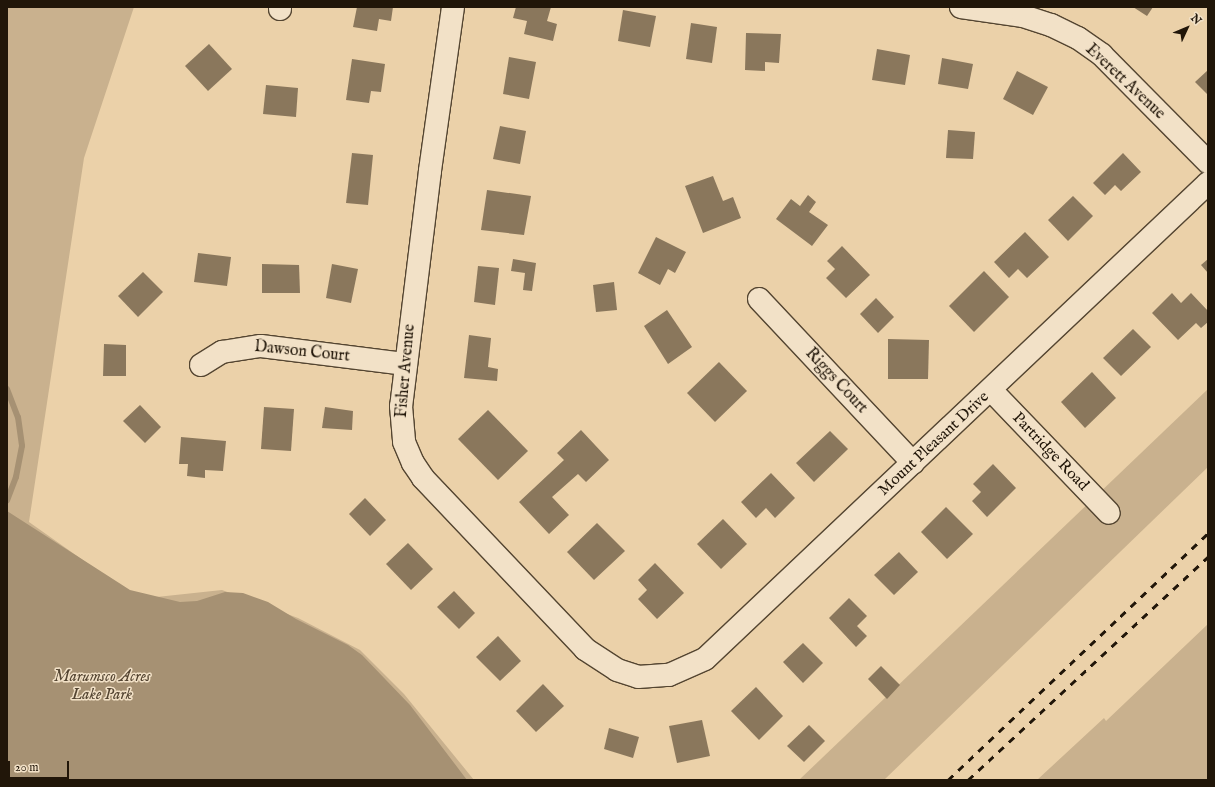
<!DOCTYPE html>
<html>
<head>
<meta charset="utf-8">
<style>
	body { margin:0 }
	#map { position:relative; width:1215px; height:787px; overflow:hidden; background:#ebd1a9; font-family:"IM FELL English",serif }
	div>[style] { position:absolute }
	.green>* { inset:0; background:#c9b18e }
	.water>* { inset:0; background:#a69173 }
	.stream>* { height:6px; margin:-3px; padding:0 3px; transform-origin:3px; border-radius:3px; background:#a69173 }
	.building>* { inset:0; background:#8a775c }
	.roads { filter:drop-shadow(1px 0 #544531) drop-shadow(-1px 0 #544531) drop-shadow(0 1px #544531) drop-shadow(0 -1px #544531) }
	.minor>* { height:22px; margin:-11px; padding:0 11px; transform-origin:11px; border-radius:11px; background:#f2e1c7 }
	.rail>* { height:3px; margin-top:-1.5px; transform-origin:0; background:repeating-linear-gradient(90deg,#211609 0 7px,transparent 0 14px) }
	span { translate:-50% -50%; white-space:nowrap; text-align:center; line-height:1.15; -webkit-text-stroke:3px #f2e1c7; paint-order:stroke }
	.street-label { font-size:16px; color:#211609 }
	.park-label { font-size:16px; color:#534431; font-style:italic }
	.frame { position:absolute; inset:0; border:8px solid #211609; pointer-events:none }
	.north { position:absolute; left:1167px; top:8px; width:40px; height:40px; -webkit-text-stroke:3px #f2e1c7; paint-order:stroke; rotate:46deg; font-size:11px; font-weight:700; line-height:16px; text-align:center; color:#211609 }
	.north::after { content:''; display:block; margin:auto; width:14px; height:18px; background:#211609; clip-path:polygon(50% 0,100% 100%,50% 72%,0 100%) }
	.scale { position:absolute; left:8px; top:761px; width:61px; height:18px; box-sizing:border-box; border:2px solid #211609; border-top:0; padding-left:5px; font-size:12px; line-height:14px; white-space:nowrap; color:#211609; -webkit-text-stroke:3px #f2e1c7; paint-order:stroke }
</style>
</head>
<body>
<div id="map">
	<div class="green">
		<i style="clip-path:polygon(7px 7px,134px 7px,84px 158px,29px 522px,138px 599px,222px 590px,298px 618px,360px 650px,404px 694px,474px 780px,7px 780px)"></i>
		<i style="clip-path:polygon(1208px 389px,1208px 467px,884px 780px,799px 780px)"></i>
		<i style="clip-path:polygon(1208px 624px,1208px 780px,1037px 780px,1104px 718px,1106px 721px)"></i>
	</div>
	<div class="water">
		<i style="clip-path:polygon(7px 511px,130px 590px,180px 602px,197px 601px,225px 592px,243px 593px,268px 602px,296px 619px,348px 645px,362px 655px,410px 705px,467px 780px,7px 780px)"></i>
	</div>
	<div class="stream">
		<i style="left:7px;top:389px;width:30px;rotate:69deg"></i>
		<i style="left:18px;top:417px;width:29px;rotate:82deg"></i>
		<i style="left:22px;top:446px;width:32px;rotate:101deg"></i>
		<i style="left:16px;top:477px;width:25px;rotate:111deg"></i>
	</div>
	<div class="building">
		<i style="clip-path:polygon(357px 7px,393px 7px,391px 21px,379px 19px,377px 31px,353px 27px)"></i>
		<i style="clip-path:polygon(516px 7px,551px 7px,547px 21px,557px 24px,553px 41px,524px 34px,527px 21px,513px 18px)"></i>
		<i style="clip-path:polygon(1133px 7px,1153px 7px,1147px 16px)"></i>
		<i style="clip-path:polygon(623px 10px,656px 16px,650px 47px,618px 41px)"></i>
		<i style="clip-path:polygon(691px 23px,717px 27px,712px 63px,686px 59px)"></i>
		<i style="clip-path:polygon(746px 33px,781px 34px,779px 63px,765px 62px,765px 71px,745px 70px)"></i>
		<i style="clip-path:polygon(209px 44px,232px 69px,208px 91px,185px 66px)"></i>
		<i style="clip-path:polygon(877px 49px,910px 55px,905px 85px,872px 80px)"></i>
		<i style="clip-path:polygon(509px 57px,536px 62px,529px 99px,503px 94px)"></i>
		<i style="clip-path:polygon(942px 58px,973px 64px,968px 89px,938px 84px)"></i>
		<i style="clip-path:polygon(352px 59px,385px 64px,381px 92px,371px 91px,369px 103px,346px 100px)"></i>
		<i style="clip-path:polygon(1208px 70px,1208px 95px,1195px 82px)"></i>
		<i style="clip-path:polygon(1017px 71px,1048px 87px,1033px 115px,1003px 99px)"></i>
		<i style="clip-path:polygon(266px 85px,298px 88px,296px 117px,263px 114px)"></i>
		<i style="clip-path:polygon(500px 126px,526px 131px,520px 164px,493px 159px)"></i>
		<i style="clip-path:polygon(948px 130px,975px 132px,973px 159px,946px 158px)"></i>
		<i style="clip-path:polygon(352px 153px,373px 155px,368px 205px,346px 203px)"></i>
		<i style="clip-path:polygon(1123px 153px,1141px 172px,1121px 191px,1115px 185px,1105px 195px,1093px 183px)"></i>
		<i style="clip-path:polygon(713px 176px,723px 201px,733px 197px,741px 218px,703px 233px,685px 186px)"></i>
		<i style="clip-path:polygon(487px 190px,531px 196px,524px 235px,481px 230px)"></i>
		<i style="clip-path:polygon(808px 195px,816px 202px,809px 212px,828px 225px,812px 246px,776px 219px,791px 199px,800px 206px)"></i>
		<i style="clip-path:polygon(1073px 196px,1093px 216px,1068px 241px,1048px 220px)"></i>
		<i style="clip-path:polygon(1025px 232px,1049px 257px,1027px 278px,1018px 269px,1009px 278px,994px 262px)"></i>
		<i style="clip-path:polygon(656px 237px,686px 252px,675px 273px,668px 269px,660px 285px,638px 273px)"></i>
		<i style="clip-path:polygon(842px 246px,870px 275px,846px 298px,826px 278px,835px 269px,827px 261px)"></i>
		<i style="clip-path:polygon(198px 253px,231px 257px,227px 286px,194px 282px)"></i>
		<i style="clip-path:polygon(513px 259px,536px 263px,532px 291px,523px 290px,525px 273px,511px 271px)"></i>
		<i style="clip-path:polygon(1208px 259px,1208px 273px,1201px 265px)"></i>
		<i style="clip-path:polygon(262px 264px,299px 265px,300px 293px,262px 293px)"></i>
		<i style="clip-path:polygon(332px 264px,358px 269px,351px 303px,326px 298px)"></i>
		<i style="clip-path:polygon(478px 266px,499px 268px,495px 305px,474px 302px)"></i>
		<i style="clip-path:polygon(984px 271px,1009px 297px,974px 332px,949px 306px)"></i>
		<i style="clip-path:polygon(143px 272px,163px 292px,138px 317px,118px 296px)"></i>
		<i style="clip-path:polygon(614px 282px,617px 310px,596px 312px,593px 285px)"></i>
		<i style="clip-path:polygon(1172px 293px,1181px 303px,1191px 293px,1208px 311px,1208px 322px,1201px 328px,1196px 323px,1178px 340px,1152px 313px)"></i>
		<i style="clip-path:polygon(876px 298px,894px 317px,878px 333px,860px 314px)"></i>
		<i style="clip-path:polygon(667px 310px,692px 347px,668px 364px,644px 326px)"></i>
		<i style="clip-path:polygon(1133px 329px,1151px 347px,1121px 376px,1103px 358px)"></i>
		<i style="clip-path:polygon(469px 335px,491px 338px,488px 367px,498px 369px,497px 381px,464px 378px)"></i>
		<i style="clip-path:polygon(888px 339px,929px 340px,928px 379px,888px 379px)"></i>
		<i style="clip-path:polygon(104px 344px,126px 345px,126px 376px,103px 376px)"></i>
		<i style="clip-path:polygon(719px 362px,747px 391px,715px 422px,687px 393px)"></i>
		<i style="clip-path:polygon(1092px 372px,1116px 398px,1085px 428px,1061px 402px)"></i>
		<i style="clip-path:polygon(140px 405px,161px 427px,145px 443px,123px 421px)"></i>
		<i style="clip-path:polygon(264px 407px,294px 409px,291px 451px,261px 449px)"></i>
		<i style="clip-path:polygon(325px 407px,353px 411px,352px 430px,322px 428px)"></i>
		<i style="clip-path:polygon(488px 410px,528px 451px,498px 480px,458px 439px)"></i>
		<i style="clip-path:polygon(581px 430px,609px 460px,586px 482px,578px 474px,552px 497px,569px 515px,549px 534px,519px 502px,564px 460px,557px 453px)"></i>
		<i style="clip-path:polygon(830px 431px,848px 449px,814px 482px,796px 463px)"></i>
		<i style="clip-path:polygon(181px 437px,226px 441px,223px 471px,205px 470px,205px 478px,187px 476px,188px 464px,179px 464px)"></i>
		<i style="clip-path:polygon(993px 464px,1016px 488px,987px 517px,972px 501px,981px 492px,973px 484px)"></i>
		<i style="clip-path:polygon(771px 473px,795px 498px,775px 518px,766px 508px,756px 518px,741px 502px)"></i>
		<i style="clip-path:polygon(365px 498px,386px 520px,370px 536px,349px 514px)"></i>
		<i style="clip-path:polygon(946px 507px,973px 534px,947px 559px,921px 532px)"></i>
		<i style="clip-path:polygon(723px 519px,747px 544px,721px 569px,697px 544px)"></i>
		<i style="clip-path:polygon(597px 523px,625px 551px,594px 580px,567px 552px)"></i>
		<i style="clip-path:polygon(408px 543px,433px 569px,411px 590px,386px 564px)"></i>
		<i style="clip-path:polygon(899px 552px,918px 572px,894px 595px,874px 575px)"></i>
		<i style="clip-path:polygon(655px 563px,684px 593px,657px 619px,638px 599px,647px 590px,638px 580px)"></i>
		<i style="clip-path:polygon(454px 591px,475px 613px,459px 629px,437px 607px)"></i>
		<i style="clip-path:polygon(849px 598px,867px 616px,857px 626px,867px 636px,856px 647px,829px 618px)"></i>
		<i style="clip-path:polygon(498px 636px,521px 661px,500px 681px,476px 657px)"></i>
		<i style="clip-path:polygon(803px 643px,823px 663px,803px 683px,783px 662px)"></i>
		<i style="clip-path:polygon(881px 666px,900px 685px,887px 699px,868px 679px)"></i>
		<i style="clip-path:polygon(543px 684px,564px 706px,536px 732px,516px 711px)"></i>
		<i style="clip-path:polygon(756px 687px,783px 716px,759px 740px,731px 711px)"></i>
		<i style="clip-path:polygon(702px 720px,710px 756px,677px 763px,669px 726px)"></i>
		<i style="clip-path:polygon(809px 725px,825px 741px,804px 762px,787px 746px)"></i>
		<i style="clip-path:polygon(609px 728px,639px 737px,633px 758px,604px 749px)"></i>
	</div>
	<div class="roads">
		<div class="minor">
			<i style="left:453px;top:7px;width:166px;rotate:98deg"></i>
			<i style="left:430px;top:171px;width:237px;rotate:97deg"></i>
			<i style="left:401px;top:406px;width:36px;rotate:85deg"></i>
			<i style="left:404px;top:442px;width:23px;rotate:67deg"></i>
			<i style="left:413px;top:463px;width:18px;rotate:56deg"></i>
			<i style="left:423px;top:478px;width:236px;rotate:46.5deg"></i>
			<i style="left:585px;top:649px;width:38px;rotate:33deg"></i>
			<i style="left:617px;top:670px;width:22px;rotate:18deg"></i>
			<i style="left:638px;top:677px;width:31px;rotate:-4deg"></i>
			<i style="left:669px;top:675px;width:39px;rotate:-24deg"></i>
			<i style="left:705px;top:659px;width:693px;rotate:-43.42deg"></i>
			<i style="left:961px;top:7px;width:63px;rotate:8.3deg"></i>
			<i style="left:1023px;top:16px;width:29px;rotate:18deg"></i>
			<i style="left:1051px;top:25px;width:30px;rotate:26deg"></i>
			<i style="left:1078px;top:38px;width:29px;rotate:35deg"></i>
			<i style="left:1102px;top:55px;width:151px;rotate:45.3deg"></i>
			<i style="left:280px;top:9px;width:2px;rotate:-90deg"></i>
			<i style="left:759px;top:299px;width:225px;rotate:46.8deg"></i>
			<i style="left:201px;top:365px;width:25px;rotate:-32deg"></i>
			<i style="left:222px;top:352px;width:39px;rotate:-9deg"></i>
			<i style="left:261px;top:346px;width:146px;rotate:7.1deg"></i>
			<i style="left:991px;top:390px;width:170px;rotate:46.2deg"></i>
		</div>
	</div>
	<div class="rail">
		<i style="left:948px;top:780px;width:359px;rotate:-43.5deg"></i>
		<i style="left:968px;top:780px;width:328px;rotate:-42.9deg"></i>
	</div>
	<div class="street-label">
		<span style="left:1125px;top:82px;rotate:43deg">Everett Avenue</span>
		<span style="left:302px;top:352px;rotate:6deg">Dawson Court</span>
		<span style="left:406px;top:371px;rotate:-85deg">Fisher Avenue</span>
		<span style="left:836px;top:381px;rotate:47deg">Riggs Court</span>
		<span style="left:934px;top:444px;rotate:-43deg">Mount Pleasant Drive</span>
		<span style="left:1050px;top:452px;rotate:46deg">Partridge Road</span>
	</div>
	<div class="park-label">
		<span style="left:102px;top:686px">Marumsco Acres<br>Lake Park</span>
	</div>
	<div class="frame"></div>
	<div class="north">N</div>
	<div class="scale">20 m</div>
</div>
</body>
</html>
